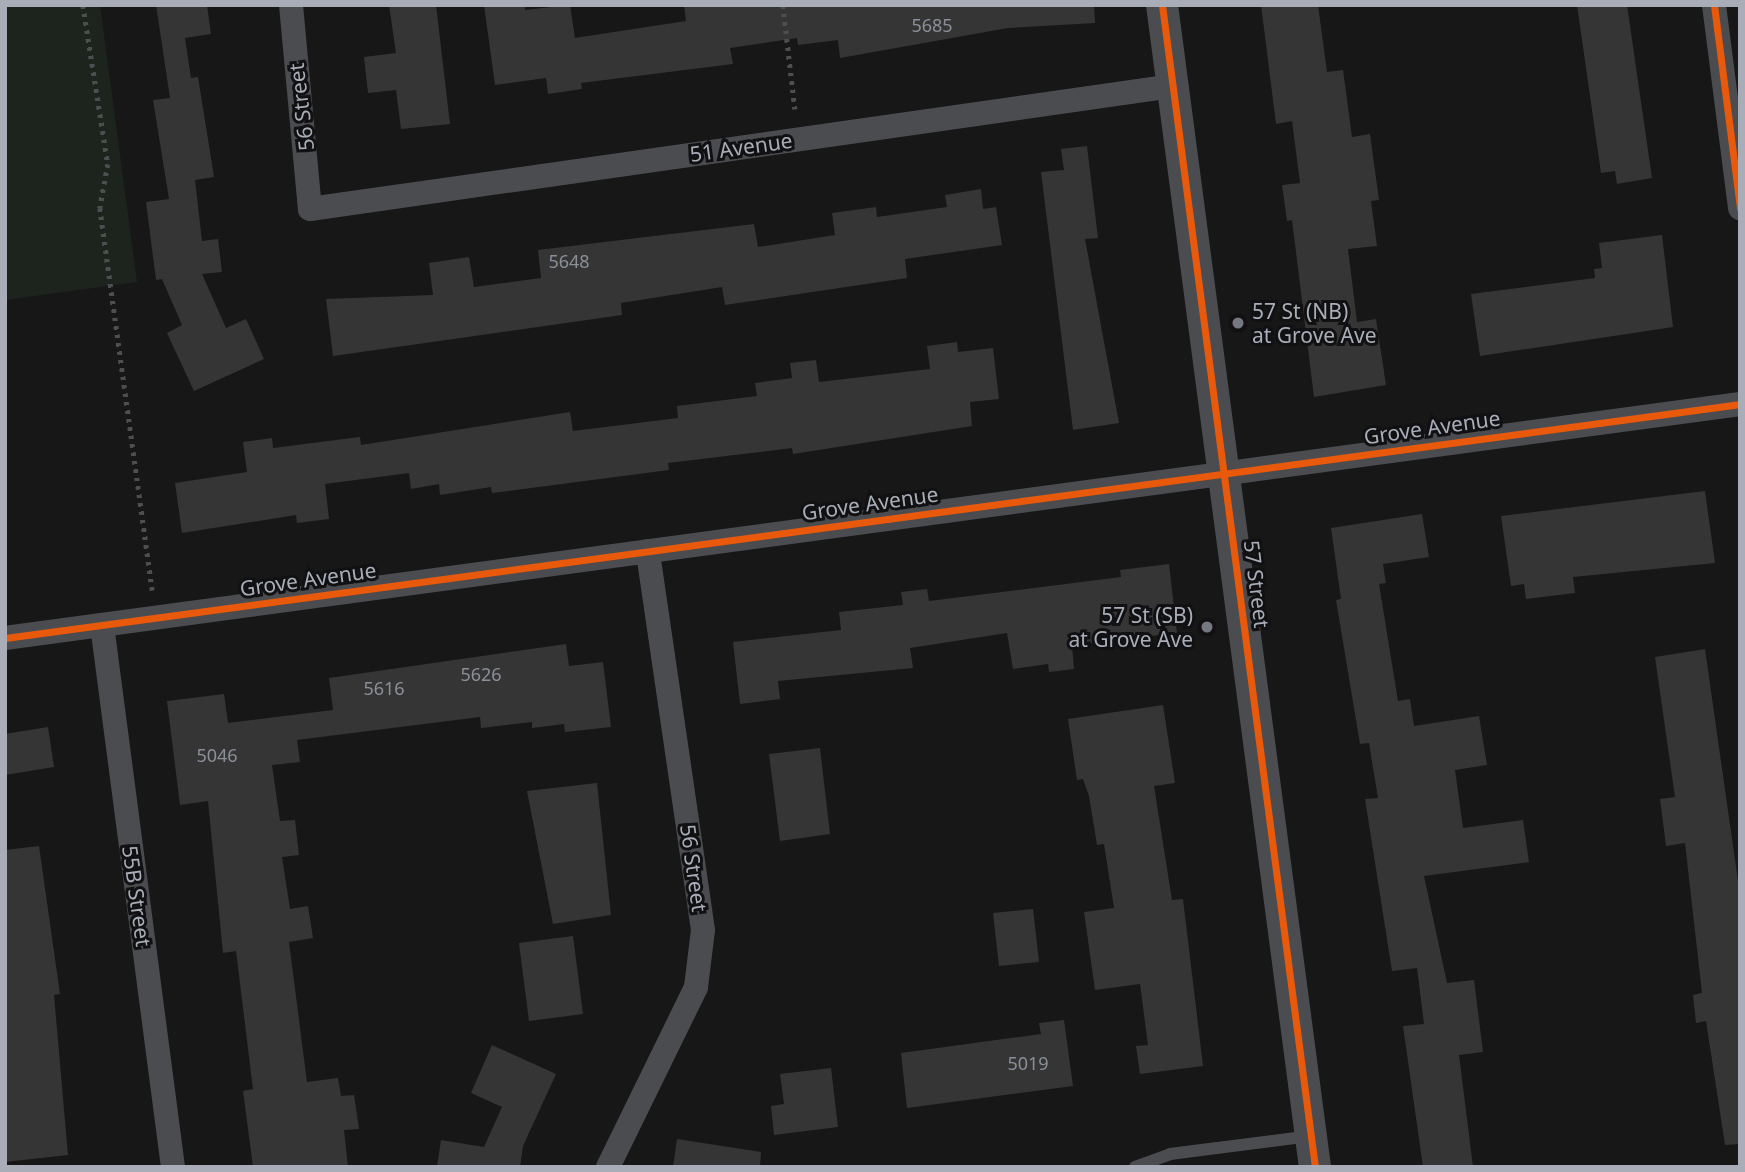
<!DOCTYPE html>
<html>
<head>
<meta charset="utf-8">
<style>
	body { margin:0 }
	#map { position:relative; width:1745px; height:1172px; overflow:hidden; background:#171717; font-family:"Noto Sans",sans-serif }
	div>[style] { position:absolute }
	.green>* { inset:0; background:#1d241e }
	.building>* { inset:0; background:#353536 }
	.path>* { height:4.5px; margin-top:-2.25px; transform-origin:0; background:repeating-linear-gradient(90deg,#4d4e52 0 3.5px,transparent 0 8.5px) }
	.service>* { height:12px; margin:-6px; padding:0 6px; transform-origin:6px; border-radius:6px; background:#4b4c50 }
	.minor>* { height:24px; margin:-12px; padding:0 12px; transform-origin:12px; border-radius:12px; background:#4b4c50 }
	.tertiary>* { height:32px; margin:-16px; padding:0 16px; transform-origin:16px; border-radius:16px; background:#4b4c50 }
	.cycleway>* { height:7px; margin:-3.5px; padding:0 3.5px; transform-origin:3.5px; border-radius:3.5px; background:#e8590c }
	.dots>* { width:19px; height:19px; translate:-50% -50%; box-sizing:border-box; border:4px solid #111113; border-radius:50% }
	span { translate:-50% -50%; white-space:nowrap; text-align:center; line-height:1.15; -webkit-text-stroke:6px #111113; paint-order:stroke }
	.number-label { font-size:18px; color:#8b8f98 }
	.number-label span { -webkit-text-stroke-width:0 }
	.street-label { font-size:21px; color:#a8adb8 }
	.poi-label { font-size:21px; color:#a8adb8 }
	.left { translate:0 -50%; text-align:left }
	.right { translate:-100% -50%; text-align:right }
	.frame { position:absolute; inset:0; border:7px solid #a8adb8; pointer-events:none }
</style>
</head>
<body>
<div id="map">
	<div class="green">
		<i style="clip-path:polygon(5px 5px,100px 5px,137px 282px,5px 300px)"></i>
	</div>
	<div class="building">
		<i style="clip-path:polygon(156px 5px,207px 5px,211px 34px,185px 38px,191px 78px,198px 77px,214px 177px,195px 180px,202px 241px,218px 239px,222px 272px,202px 274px,226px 328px,246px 319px,264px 359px,194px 391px,167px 333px,182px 325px,162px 279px,156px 280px,146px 202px,169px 199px,153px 100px,170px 98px)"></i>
		<i style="clip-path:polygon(389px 5px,436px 5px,450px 124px,401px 129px,396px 90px,368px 93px,364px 57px,396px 53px)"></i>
		<i style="clip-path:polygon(484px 5px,525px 5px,525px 10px,570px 5px,575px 38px,686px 21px,684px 5px,1094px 5px,1095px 23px,1008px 28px,840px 58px,838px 40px,798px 45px,797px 38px,730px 48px,733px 64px,581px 83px,582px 89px,548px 94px,546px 78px,495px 85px)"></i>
		<i style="clip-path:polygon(1261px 5px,1318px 5px,1327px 72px,1343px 70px,1352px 137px,1370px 134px,1379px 200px,1371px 201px,1377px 246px,1348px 249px,1357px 322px,1376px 319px,1386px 385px,1314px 397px,1292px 220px,1287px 221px,1282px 185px,1300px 183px,1292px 121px,1276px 124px)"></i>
		<i style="clip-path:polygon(1577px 5px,1627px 5px,1652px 178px,1617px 184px,1615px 171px,1601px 173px)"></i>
		<i style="clip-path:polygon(1087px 146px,1098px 238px,1085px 239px,1119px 423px,1073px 430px,1041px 172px,1064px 170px,1061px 149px)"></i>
		<i style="clip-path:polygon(981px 189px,983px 209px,996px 207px,1002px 245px,905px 259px,907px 278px,725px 305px,722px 287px,621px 303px,622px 315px,333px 356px,326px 299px,433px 295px,429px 263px,469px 257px,474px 287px,541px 278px,538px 250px,754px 224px,758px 247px,835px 235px,832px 213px,876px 207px,877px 217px,947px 207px,945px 195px)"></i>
		<i style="clip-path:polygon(1662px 235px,1673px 327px,1480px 356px,1471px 294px,1595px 278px,1594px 269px,1602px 268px,1599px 243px)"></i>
		<i style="clip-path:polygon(957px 342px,958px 352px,993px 348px,999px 399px,970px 402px,972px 426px,793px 454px,792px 448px,668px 463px,669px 470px,492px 493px,491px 487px,440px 495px,439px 484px,411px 489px,409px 473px,325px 484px,329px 519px,297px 523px,296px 515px,182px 533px,175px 483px,247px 472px,243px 442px,272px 438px,273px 448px,360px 437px,361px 445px,570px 412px,573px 431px,678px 418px,677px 406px,757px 396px,755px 383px,792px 378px,790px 363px,816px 360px,819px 382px,930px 369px,927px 346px)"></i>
		<i style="clip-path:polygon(1705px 491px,1715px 563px,1573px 577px,1575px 593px,1526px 599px,1524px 584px,1511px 586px,1501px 516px)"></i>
		<i style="clip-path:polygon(1422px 514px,1429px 557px,1383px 564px,1386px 583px,1379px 584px,1398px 701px,1410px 699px,1414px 726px,1479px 716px,1487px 765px,1455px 770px,1463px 828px,1523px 820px,1529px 862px,1424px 876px,1447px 983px,1474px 980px,1483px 1052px,1459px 1055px,1473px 1167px,1423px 1167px,1403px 1026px,1424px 1024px,1417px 968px,1392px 971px,1365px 799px,1378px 798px,1369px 743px,1360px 744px,1336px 600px,1341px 599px,1331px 528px)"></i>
		<i style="clip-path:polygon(1169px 564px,1177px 633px,1072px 645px,1074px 669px,1049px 672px,1048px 664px,1013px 669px,1007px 633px,910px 648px,913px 668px,778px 681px,780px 699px,740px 704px,733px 642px,841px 630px,839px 612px,903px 605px,901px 592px,927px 589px,929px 601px,1121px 577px,1120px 570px)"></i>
		<i style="clip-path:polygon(566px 644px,569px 666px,603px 662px,611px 727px,565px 732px,564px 724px,532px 728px,532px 722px,481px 728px,480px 717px,297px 740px,300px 762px,272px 765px,280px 821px,295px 820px,299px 855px,282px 857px,290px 909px,308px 906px,313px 938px,289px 942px,307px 1082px,338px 1078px,341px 1096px,354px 1095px,359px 1129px,344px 1130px,348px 1167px,253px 1167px,243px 1091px,253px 1089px,236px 951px,223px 953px,208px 801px,180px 805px,167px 701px,224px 694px,228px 723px,333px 710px,329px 678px)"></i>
		<i style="clip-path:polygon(1705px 649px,1740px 895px,1740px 1144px,1725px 1145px,1706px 1021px,1696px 1023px,1693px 995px,1702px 993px,1685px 843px,1666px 846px,1660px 799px,1675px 797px,1655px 657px)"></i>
		<i style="clip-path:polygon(1163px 705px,1175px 783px,1154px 786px,1172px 900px,1183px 899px,1203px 1066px,1140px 1074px,1136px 1046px,1148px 1045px,1140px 984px,1095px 990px,1084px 912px,1114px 908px,1104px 844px,1097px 845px,1089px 796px,1083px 779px,1077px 780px,1068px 719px)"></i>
		<i style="clip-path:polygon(48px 727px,54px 767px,5px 775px,5px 734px)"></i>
		<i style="clip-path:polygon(820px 748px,830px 834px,780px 841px,769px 754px)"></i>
		<i style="clip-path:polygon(597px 783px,611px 915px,553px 924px,527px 791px)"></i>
		<i style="clip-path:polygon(39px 846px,60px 994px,54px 995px,68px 1155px,5px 1162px,5px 850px)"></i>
		<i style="clip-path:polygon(1033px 909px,1039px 962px,999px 966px,993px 913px)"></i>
		<i style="clip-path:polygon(573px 936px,583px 1014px,529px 1021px,519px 943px)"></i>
		<i style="clip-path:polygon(1064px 1020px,1073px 1086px,907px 1108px,901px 1053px,1041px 1034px,1039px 1023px)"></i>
		<i style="clip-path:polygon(492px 1045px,556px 1074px,523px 1146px,520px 1167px,437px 1167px,441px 1140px,484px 1147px,502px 1107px,471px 1093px)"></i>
		<i style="clip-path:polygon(831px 1068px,838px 1127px,774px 1135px,771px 1106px,784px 1104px,780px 1074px)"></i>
		<i style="clip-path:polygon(677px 1139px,761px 1152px,760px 1167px,673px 1167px)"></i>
	</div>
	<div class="path">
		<i style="left:83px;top:5px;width:161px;rotate:81.1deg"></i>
		<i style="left:108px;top:164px;width:45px;rotate:100.3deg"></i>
		<i style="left:100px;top:208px;width:386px;rotate:82.2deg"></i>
		<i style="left:783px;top:5px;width:105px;rotate:83.4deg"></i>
	</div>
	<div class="service">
		<i style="left:1135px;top:1167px;width:37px;rotate:-20deg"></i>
		<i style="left:1170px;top:1154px;width:141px;rotate:-7.3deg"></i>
	</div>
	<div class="minor">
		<i style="left:291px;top:5px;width:205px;rotate:84.7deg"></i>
		<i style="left:310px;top:209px;width:872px;rotate:-8.11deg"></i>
		<i style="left:1714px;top:5px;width:205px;rotate:82.7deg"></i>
		<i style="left:102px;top:625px;width:547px;rotate:82.54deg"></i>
		<i style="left:5px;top:638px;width:1751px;rotate:-7.68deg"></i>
		<i style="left:608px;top:1167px;width:200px;rotate:-63.9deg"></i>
		<i style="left:696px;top:987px;width:57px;rotate:-83deg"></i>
		<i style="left:703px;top:930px;width:383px;rotate:-98.3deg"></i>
	</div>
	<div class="tertiary">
		<i style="left:1162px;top:5px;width:1172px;rotate:82.5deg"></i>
	</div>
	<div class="cycleway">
		<i style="left:1162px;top:5px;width:1172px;rotate:82.5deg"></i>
		<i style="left:1714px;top:5px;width:205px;rotate:82.7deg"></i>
		<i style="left:5px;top:638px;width:1751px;rotate:-7.68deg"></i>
	</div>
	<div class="dots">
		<i style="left:1238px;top:323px;background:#757880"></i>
		<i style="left:1207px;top:627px;background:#757880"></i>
	</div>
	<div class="number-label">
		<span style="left:932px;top:25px">5685</span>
		<span style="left:569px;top:261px">5648</span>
		<span style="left:481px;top:674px">5626</span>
		<span style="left:384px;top:688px">5616</span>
		<span style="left:217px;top:755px">5046</span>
		<span style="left:1028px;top:1063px">5019</span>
	</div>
	<div class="street-label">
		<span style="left:301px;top:107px;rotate:-97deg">56 Street</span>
		<span style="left:741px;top:147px;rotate:-8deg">51 Avenue</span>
		<span style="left:1432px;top:427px;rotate:-8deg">Grove Avenue</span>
		<span style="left:870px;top:503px;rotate:-8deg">Grove Avenue</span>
		<span style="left:308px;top:579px;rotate:-8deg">Grove Avenue</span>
		<span style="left:1257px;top:584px;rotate:83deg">57 Street</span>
		<span style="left:694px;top:868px;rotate:82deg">56 Street</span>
		<span style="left:137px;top:896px;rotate:82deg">55B Street</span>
	</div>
	<div class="poi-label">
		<span class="left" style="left:1252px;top:323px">57 St (NB)<br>at Grove Ave</span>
		<span class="right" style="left:1193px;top:627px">57 St (SB)<br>at Grove Ave</span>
	</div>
	<div class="frame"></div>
</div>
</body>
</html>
